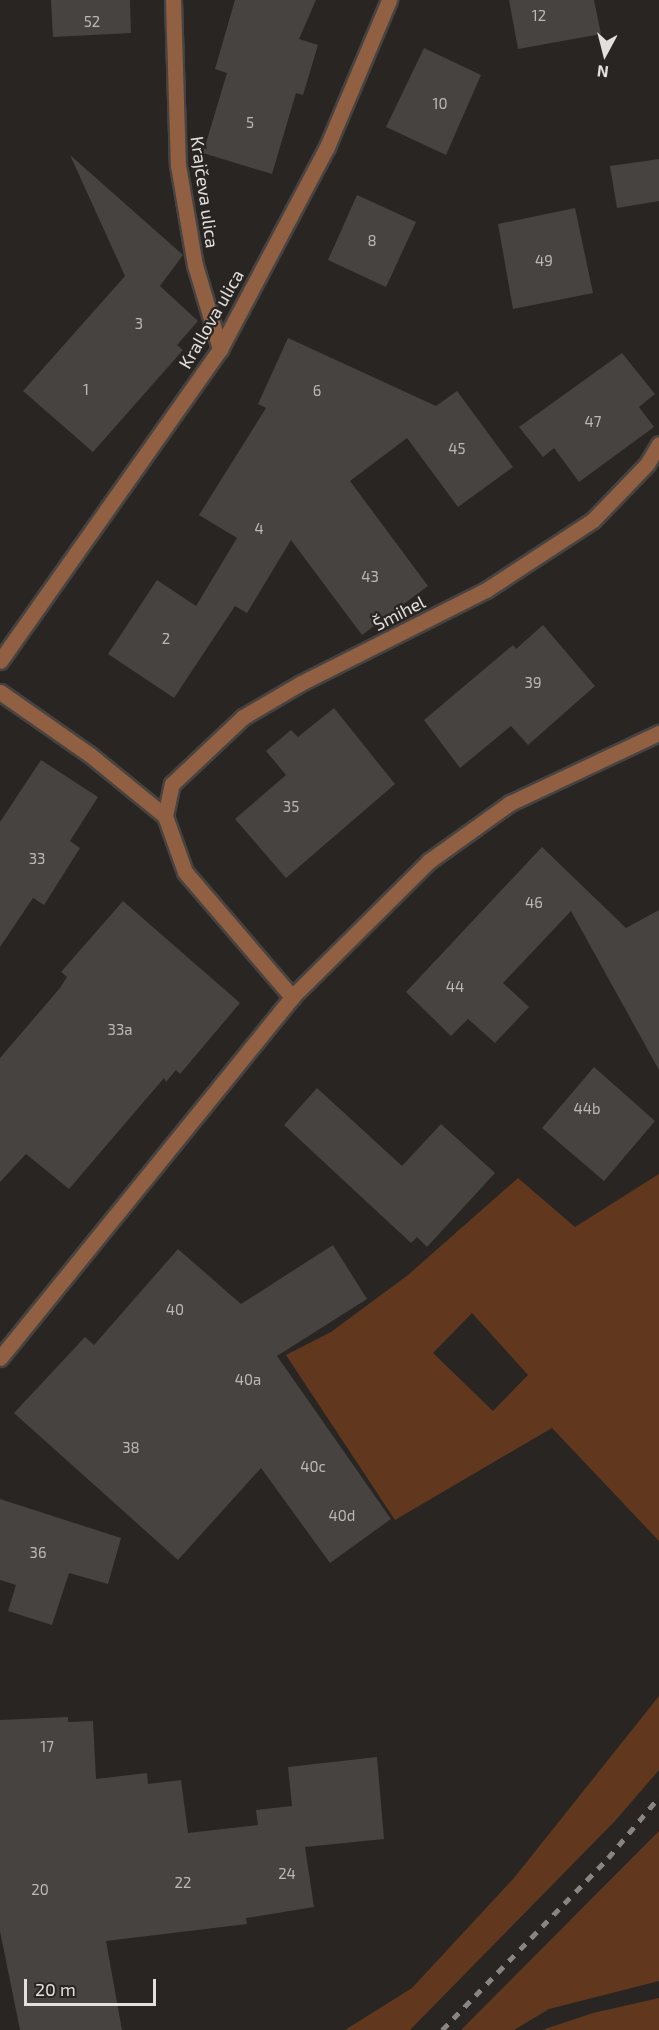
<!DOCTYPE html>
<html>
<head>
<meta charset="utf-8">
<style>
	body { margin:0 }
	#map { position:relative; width:659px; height:2030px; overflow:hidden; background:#282523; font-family:"Exo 2",sans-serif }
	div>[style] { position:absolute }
	.green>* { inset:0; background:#61381e }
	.building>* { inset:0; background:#474341 }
	.roads { filter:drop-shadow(2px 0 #464341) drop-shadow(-2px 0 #464341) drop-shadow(0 2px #464341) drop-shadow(0 -2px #464341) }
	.minor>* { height:15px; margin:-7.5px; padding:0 7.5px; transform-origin:7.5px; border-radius:7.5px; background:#915f41 }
	.rail>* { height:4.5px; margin-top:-2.25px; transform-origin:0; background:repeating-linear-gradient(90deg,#888584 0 8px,transparent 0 16px) }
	span { translate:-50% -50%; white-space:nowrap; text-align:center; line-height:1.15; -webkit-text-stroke:4.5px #282523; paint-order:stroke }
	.number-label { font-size:15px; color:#bbb8b7 }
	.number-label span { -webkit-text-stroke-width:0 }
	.street-label { font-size:18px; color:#e2dfde }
	.north { position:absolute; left:575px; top:24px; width:60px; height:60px; -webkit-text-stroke:4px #282523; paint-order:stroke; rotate:187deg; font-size:16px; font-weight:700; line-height:24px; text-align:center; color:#e2dfde }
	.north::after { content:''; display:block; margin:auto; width:21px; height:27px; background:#e2dfde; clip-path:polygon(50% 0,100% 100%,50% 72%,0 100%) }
	.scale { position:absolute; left:24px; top:1979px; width:132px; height:27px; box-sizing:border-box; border:3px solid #e2dfde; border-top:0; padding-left:8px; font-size:18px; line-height:21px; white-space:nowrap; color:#e2dfde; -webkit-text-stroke:4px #282523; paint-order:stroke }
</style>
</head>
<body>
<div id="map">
	<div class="green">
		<i style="clip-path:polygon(evenodd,659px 1174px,659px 1541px,552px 1428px,395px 1520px,286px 1355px,331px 1332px,408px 1275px,518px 1178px,575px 1227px,659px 1174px,472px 1313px,528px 1375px,493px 1411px,433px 1353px,472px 1313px)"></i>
		<i style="clip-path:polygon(659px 1696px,659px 1770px,615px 1821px,410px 2030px,345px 2030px,412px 1988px,514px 1878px)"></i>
		<i style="clip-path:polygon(659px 1831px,659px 1981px,549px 2009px,514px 2030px,461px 2030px)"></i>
		<i style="clip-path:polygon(659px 1998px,659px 2030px,542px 2030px,593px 2013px)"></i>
	</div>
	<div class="building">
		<i style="clip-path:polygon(51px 0,130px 0,131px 33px,53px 37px)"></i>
		<i style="clip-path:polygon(235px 0,316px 0,299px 39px,318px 45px,303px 95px,296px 93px,272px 174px,203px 153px,227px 73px,215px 69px)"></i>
		<i style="clip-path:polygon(509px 0,594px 0,601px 34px,518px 49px)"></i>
		<i style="clip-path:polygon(424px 48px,481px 75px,446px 155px,386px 127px)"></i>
		<i style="clip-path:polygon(70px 155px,183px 255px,160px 286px,198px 321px,177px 345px,183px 350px,93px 452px,23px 391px,125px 276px)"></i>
		<i style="clip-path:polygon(659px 159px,659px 201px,617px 208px,610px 166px)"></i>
		<i style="clip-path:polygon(357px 195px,416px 222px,386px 287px,328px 260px)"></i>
		<i style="clip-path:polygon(575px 208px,593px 293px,513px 309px,498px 224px)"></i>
		<i style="clip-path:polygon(288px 338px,436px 406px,457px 391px,513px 467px,458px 507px,407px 438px,350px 481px,428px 586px,362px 635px,291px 540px,247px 613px,235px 606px,174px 698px,108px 654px,157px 580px,196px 606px,237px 538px,199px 515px,266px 408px,258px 404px)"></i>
		<i style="clip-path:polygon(622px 353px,655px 394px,639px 407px,654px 427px,579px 482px,554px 448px,543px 457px,519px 427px)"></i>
		<i style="clip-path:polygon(543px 625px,595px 686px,528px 745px,511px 726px,460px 768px,424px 720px,513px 645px,516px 649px)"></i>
		<i style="clip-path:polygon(334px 708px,395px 784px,286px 878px,235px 819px,286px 775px,266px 751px,291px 730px,298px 737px)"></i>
		<i style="clip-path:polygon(41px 760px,98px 797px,70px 841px,80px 848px,44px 905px,33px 898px,0 947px,0 822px)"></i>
		<i style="clip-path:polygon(542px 847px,626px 928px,659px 910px,659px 1070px,571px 911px,503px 983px,529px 1007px,495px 1043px,468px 1019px,451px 1036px,406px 992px)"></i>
		<i style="clip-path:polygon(123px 901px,240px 1003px,180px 1074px,176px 1070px,166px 1082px,164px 1078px,69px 1189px,26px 1154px,0 1182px,0 1058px,60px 988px,67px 977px,61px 972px)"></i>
		<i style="clip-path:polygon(594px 1067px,655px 1121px,604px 1181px,542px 1128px)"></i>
		<i style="clip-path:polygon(317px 1088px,402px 1166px,441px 1124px,495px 1173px,427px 1247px,417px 1237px,411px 1243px,284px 1125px)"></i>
		<i style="clip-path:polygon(333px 1245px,367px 1299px,277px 1356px,391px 1519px,330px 1563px,261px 1468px,178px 1560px,14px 1413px,85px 1337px,94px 1345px,178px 1249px,241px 1304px)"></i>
		<i style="clip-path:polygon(0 1499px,121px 1538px,108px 1584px,69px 1573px,52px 1625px,8px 1611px,16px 1585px,0 1580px)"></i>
		<i style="clip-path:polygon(68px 1717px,68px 1722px,93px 1721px,96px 1779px,147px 1773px,148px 1784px,181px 1780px,188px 1833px,258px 1825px,256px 1810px,292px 1806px,288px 1767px,377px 1757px,384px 1839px,305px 1847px,314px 1907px,246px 1918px,247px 1924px,106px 1941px,122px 2030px,20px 2030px,0 1931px,0 1720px)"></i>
	</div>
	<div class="roads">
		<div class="minor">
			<i style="left:173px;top:0;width:165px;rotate:88.3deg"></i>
			<i style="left:178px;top:165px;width:101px;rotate:80.4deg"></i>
			<i style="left:195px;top:265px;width:88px;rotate:73.4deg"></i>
			<i style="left:0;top:661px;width:382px;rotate:-54.8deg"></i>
			<i style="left:220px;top:349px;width:229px;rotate:-62.1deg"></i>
			<i style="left:327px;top:147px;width:160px;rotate:-67.1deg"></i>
			<i style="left:0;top:692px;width:108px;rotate:34.9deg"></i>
			<i style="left:89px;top:754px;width:98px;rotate:39.2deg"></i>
			<i style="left:165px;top:816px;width:59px;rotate:70.3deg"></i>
			<i style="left:185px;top:872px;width:165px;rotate:49.4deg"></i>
			<i style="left:165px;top:816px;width:33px;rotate:-78deg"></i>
			<i style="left:172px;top:784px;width:98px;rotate:-43.3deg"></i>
			<i style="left:243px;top:717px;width:67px;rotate:-30.4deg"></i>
			<i style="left:301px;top:683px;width:207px;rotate:-26.7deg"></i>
			<i style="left:486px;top:590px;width:128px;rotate:-33.2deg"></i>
			<i style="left:593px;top:520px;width:78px;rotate:-46deg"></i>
			<i style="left:647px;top:464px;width:23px;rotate:-59deg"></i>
			<i style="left:0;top:1358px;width:464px;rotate:-51deg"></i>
			<i style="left:292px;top:997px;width:193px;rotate:-44.8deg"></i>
			<i style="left:429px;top:861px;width:100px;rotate:-35.6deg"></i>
			<i style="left:510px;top:803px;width:165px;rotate:-25.2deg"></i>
		</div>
	</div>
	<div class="rail">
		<i style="left:442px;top:2030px;width:239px;rotate:-46deg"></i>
		<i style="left:608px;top:1858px;width:80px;rotate:-50.1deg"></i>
	</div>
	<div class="number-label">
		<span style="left:539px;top:16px">12</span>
		<span style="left:92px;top:22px">52</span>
		<span style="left:440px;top:104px">10</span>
		<span style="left:250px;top:123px">5</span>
		<span style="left:372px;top:241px">8</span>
		<span style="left:544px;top:261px">49</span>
		<span style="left:139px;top:324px">3</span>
		<span style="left:86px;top:390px">1</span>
		<span style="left:317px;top:391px">6</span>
		<span style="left:593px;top:422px">47</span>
		<span style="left:457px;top:449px">45</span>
		<span style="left:259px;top:529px">4</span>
		<span style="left:370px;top:577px">43</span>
		<span style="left:166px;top:639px">2</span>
		<span style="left:533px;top:683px">39</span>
		<span style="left:291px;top:807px">35</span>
		<span style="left:37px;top:859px">33</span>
		<span style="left:534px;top:903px">46</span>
		<span style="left:455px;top:987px">44</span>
		<span style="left:120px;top:1030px">33a</span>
		<span style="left:587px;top:1109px">44b</span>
		<span style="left:175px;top:1310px">40</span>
		<span style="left:248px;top:1380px">40a</span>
		<span style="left:131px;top:1448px">38</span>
		<span style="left:313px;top:1467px">40c</span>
		<span style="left:342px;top:1516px">40d</span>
		<span style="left:38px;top:1553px">36</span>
		<span style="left:47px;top:1747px">17</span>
		<span style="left:287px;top:1874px">24</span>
		<span style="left:183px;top:1883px">22</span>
		<span style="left:40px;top:1890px">20</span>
	</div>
	<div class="street-label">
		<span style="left:205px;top:192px;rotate:82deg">Krajčeva ulica</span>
		<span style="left:211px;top:319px;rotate:-60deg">Krallova ulica</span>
		<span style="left:399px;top:613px;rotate:-27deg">Šmihel</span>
	</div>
	<div class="north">N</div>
	<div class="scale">20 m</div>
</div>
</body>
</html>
